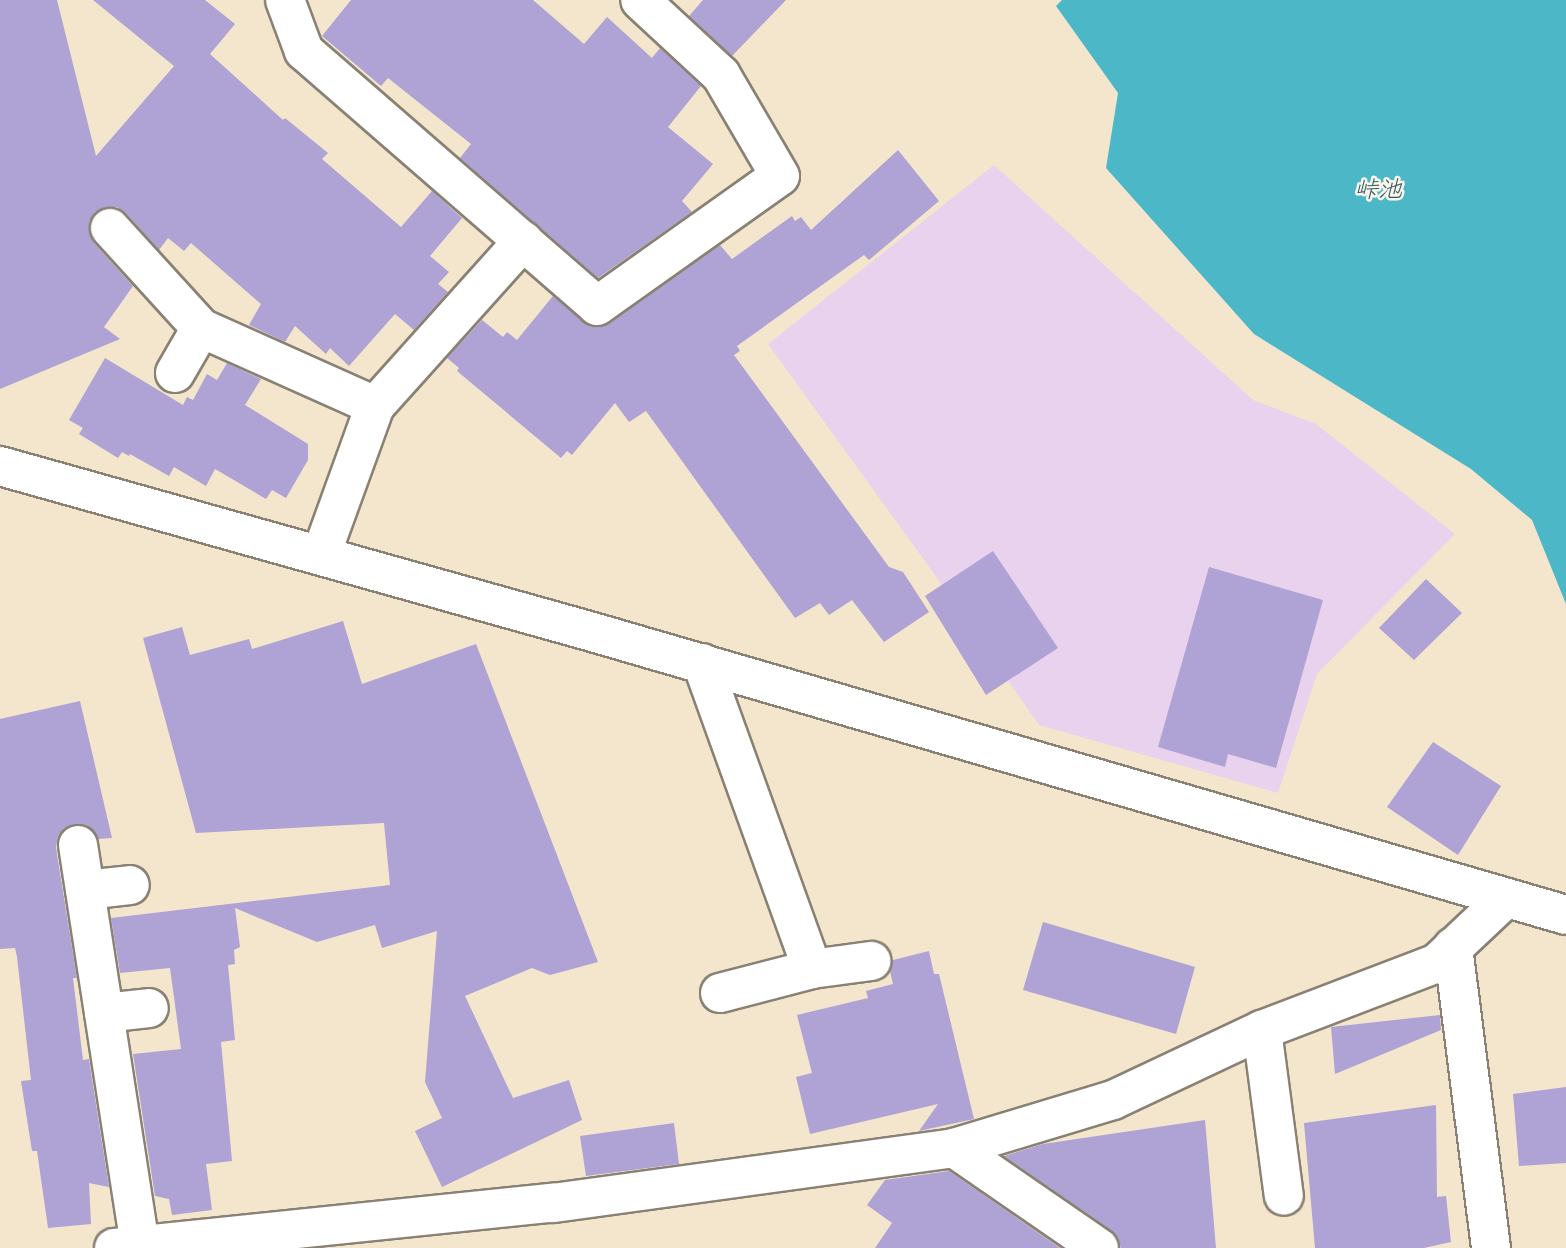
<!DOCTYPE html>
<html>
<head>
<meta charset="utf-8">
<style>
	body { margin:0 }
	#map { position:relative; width:1566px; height:1248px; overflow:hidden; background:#f3e6cc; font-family:"Comic Neue","Klee One",sans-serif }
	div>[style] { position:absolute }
	.built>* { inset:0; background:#e9d2ed }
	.water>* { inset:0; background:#4bb7c7 }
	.building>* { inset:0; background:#afa2d4 }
	.roads { filter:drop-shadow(2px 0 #888174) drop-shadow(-2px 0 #888174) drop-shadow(0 2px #888174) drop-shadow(0 -2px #888174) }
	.minor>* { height:38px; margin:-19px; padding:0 19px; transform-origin:19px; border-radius:19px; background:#fff }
	.tertiary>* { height:38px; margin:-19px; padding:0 19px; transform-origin:19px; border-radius:19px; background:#fff }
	span { translate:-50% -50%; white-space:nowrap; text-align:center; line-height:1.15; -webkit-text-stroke:5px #fbf7ec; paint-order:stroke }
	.water-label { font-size:24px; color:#2f5a60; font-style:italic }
</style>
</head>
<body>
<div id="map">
	<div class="built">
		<i style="clip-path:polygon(994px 165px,1253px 400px,1316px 424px,1455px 534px,1317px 674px,1278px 793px,1039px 725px,932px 571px,768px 344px)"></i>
	</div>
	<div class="water">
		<i style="clip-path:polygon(1062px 0,1566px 0,1566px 604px,1532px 520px,1471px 469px,1254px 334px,1106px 168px,1118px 93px,1056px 6px)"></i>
	</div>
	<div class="building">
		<i style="clip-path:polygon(0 0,57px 0,96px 156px,174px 66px,93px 0,205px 0,235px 24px,210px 54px,283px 120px,285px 118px,328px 153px,322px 159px,401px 227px,432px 191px,462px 218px,430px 256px,449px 272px,438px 284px,448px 292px,414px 330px,395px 314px,349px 366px,330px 348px,326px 354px,295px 326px,285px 342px,249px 325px,261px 304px,191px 243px,184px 251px,168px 238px,159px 250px,126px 213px,117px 207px,106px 207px,95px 212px,89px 222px,89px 232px,94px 243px,133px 286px,104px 327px,120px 339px,0 389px)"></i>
		<i style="clip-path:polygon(351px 0,533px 0,584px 44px,607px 17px,652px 58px,660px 48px,701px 86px,668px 127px,713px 164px,682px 201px,692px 212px,598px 278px,460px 158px,471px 144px,388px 78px,381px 86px,322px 36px)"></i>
		<i style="clip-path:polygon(703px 0,786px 0,732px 56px,689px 16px)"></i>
		<i style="clip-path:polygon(898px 150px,939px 201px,869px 260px,864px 255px,737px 346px,740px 351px,734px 355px,889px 567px,903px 572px,929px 612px,884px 642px,852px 600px,829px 615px,820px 603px,795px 618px,646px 411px,629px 422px,615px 403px,572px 455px,567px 451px,561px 458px,457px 371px,459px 368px,447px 358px,482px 320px,503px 337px,507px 332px,517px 340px,553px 296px,591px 327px,609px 324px,720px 245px,732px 259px,792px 216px,795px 221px,801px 217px,811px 230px)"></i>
		<i style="clip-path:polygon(105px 358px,183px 405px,187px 397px,193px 400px,207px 374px,217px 380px,227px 363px,261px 379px,245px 405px,308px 444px,308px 460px,286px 498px,272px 490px,266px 499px,215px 469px,206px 486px,174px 467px,169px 476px,130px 454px,129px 456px,122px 452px,118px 458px,79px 434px,83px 428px,69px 420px)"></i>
		<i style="clip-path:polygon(993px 551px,1058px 648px,986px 695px,925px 596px)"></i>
		<i style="clip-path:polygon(1209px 567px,1323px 600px,1276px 768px,1228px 754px,1225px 767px,1158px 747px)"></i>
		<i style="clip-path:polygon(1426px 579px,1462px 613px,1414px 660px,1379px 628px)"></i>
		<i style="clip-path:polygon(343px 621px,362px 684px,476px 644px,598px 962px,550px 975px,532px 968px,465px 996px,513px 1098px,569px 1080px,582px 1120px,442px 1187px,415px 1131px,442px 1118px,425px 1082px,437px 931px,382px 948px,375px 925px,317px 942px,235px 908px,240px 947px,234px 950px,235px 964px,228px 965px,235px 1040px,221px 1042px,232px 1161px,206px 1164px,212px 1210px,172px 1215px,169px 1199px,155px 1196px,133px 1054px,181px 1049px,170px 968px,120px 973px,111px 918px,390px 885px,384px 823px,196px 833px,143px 638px,182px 627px,190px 655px,249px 639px,252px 649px)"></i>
		<i style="clip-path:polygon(80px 701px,112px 838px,98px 839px,87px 825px,74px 824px,64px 828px,58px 836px,56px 848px,77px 978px,73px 978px,83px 1060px,89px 1059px,109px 1187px,89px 1183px,91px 1224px,48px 1228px,37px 1151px,32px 1151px,21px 1081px,31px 1080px,17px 957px,15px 948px,0 949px,0 719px)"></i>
		<i style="clip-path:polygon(1433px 742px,1501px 786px,1458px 855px,1387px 807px)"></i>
		<i style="clip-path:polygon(1043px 922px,1195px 967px,1176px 1034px,1023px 990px)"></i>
		<i style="clip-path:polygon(929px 951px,934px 974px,939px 974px,974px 1119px,919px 1131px,938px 1104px,810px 1134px,796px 1077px,812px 1073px,797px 1015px,868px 998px,866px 991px,893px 984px,890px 971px,893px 960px)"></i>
		<i style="clip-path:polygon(1440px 1015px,1441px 1030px,1335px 1074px,1331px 1027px)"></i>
		<i style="clip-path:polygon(1566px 1087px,1566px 1163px,1519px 1166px,1513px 1094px)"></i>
		<i style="clip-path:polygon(1436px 1105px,1437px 1197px,1446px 1196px,1451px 1242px,1424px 1248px,1315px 1248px,1304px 1123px)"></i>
		<i style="clip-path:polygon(1205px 1120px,1216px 1248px,1121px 1248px,1118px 1238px,1111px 1230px,1004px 1156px,1043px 1144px)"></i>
		<i style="clip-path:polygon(674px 1123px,679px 1164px,586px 1176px,580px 1136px)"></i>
		<i style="clip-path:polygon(949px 1171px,1060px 1248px,875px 1248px,892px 1223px,867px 1205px,885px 1180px)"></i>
	</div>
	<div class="roads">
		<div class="minor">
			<i style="left:285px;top:0;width:54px;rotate:69.6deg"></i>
			<i style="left:304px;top:51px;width:388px;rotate:41deg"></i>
			<i style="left:597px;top:306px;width:224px;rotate:-35.4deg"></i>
			<i style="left:780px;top:176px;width:117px;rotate:-120.3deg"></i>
			<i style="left:721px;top:75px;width:110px;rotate:-137.2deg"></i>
			<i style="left:110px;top:228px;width:135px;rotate:47.7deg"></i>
			<i style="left:201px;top:328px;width:191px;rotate:24.1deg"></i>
			<i style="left:175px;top:373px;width:52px;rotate:-60deg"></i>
			<i style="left:321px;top:555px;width:158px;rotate:-70.1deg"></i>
			<i style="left:375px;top:406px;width:222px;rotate:-48.1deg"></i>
			<i style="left:702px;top:663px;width:325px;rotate:70.2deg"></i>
			<i style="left:78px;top:845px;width:404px;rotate:81.2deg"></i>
			<i style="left:85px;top:890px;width:45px;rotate:-6.3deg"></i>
			<i style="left:1453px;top:947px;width:303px;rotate:82.8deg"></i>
			<i style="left:720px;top:993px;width:95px;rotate:-14.6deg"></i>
			<i style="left:812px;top:969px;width:60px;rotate:-7.7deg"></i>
			<i style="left:104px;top:1013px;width:45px;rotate:-6.3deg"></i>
			<i style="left:1262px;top:1030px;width:167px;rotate:82.5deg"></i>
			<i style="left:954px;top:1148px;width:176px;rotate:34.6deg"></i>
			<i style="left:114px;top:1248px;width:441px;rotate:-5.9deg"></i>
			<i style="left:553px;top:1203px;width:405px;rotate:-7.8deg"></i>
			<i style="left:954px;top:1148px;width:166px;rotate:-16.8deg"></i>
			<i style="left:1113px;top:1100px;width:165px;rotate:-25.2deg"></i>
			<i style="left:1262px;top:1030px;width:187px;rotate:-20.9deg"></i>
			<i style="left:1437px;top:963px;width:95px;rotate:-43.3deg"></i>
		</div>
		<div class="tertiary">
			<i style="left:0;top:466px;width:612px;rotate:15.65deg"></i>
			<i style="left:589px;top:631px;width:1017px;rotate:16.21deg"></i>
		</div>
	</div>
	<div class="water-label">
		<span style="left:1378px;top:190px">峠池</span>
	</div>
</div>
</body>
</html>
